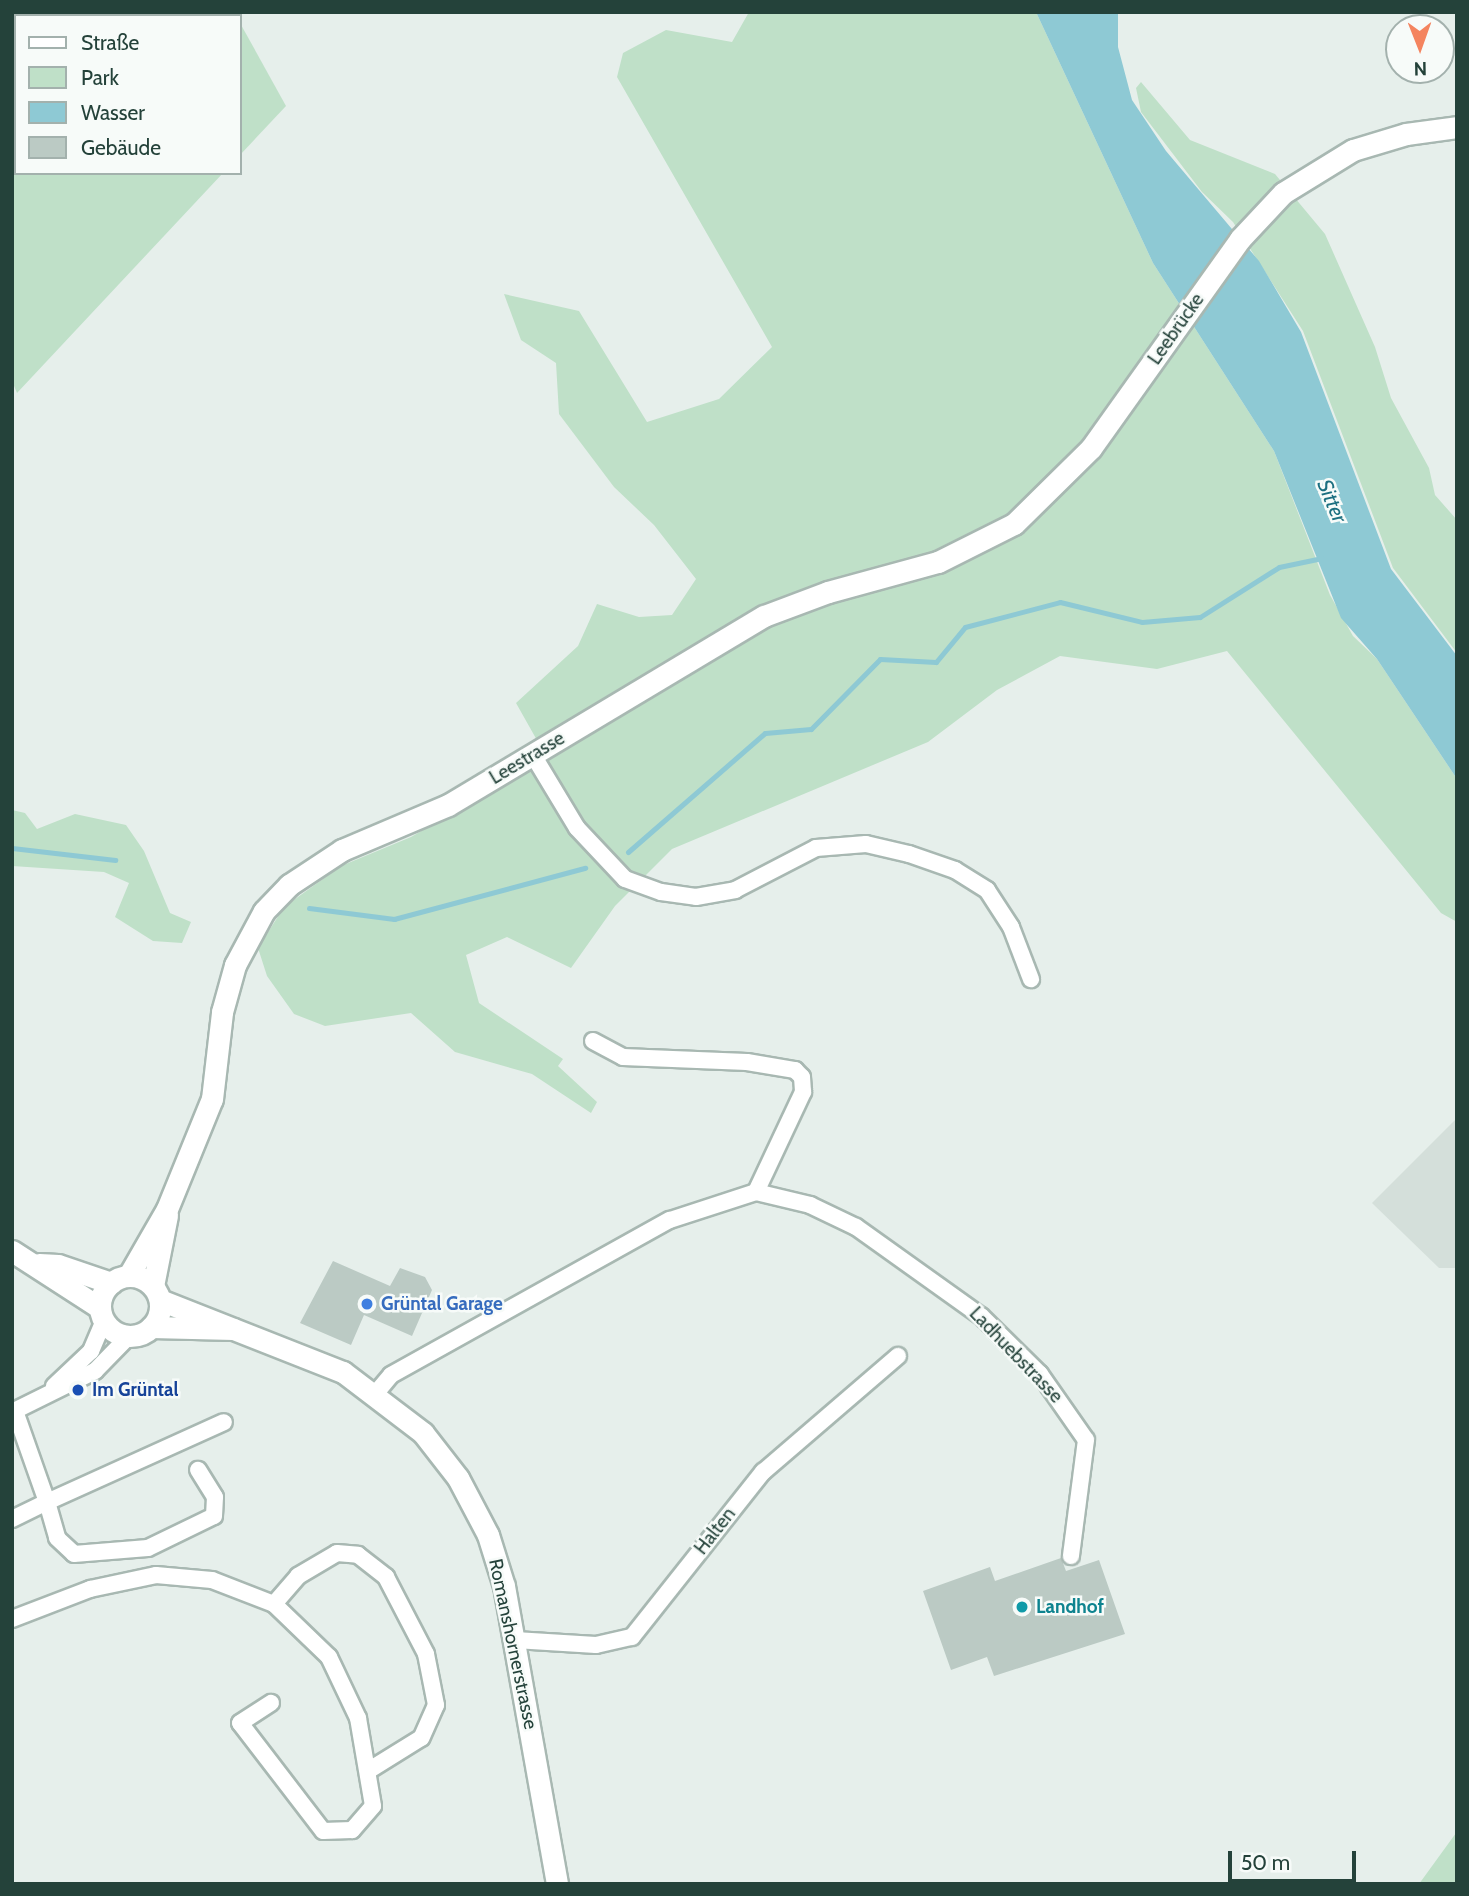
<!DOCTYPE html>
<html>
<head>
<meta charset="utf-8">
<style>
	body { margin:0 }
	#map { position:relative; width:1469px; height:1896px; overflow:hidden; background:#e6efeb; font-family:Cabin,sans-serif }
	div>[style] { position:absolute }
	.built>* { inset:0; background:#d4dfda }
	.green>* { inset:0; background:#bfe0c8 }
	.water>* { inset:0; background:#8ec9d4 }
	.stream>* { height:5px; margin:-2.5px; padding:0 2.5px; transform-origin:2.5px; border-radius:2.5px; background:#8ec9d4 }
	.building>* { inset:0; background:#bbcac4 }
	.roads { filter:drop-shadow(2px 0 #a8b8b2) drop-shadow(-2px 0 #a8b8b2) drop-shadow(0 2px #a8b8b2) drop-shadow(0 -2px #a8b8b2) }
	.street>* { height:16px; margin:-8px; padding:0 8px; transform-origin:8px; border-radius:8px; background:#fff }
	.secondary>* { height:21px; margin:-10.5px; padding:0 10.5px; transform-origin:10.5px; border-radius:10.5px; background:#fff }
	.secondary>.ring { margin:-10.5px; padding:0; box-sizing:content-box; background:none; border:21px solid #fff; border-radius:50% }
	.dots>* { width:19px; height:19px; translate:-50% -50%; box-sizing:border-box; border:4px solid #f7fbf9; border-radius:50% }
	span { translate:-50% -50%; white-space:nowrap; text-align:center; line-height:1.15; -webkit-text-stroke:5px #f7fbf9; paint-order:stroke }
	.street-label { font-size:19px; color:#24423a }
	.shop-label { font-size:19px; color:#366cbe; font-weight:700 }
	.left { translate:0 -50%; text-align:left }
	.transit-label { font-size:19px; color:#164399; font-weight:700 }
	.culture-label { font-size:19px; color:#0d838f; font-weight:700 }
	.water-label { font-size:21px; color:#1c6f80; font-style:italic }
	.frame { position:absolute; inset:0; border:14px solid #24423a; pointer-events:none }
	.legend { position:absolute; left:14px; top:14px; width:228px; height:161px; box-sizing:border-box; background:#f7fbf9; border:2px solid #a3b1ad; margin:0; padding:9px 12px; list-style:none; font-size:21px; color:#24423a }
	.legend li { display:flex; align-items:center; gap:14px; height:35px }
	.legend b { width:35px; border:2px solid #a3b1ad }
	.north { position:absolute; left:1385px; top:14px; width:70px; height:70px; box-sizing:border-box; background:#f7fbf9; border:2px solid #a3b1ad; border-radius:50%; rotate:179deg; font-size:19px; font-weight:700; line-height:28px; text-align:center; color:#24423a }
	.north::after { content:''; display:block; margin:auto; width:24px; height:32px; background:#f4845f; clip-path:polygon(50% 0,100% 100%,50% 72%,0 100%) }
	.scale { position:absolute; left:1228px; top:1851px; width:128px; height:32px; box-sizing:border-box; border:4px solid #24423a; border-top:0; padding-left:9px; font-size:21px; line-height:24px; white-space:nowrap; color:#24423a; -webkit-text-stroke:5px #f7fbf9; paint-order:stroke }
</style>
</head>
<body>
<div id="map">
	<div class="built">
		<i style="clip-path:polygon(1457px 1118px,1457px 1268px,1439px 1268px,1372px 1203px)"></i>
	</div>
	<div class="green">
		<i style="clip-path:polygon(12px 12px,236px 16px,16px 16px,16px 173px,223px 173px,17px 393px,12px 381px)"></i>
		<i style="clip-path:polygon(749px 12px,1036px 12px,1153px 263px,1274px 451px,1330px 595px,1353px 636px,1377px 659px,1457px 779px,1457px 922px,1441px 913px,1227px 651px,1157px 669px,1060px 656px,997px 690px,928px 742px,672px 849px,615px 906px,571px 968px,507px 937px,466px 955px,479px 1003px,563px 1059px,558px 1066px,597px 1102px,591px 1113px,532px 1074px,455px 1052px,411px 1013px,325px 1026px,294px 1014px,267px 976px,258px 948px,284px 907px,341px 866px,411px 837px,547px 758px,516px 703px,578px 646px,597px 604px,639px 617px,672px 615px,696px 579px,654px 525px,614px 487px,559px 414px,556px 363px,521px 340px,504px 294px,579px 311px,647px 422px,719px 399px,772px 347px,617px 77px,623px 53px,666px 30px,732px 42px)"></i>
		<i style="clip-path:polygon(240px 23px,286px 106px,240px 155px)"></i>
		<i style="clip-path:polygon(1141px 82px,1190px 140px,1275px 174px,1325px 234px,1375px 347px,1391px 398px,1429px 468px,1435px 495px,1457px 520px,1457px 653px,1393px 568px,1303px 331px,1233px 222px,1202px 192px,1141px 112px,1136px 88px)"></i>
		<i style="clip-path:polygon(12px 810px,25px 813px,37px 829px,75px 814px,126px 825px,144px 851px,170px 913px,191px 922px,182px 943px,153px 941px,115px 917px,129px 883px,104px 872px,12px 866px)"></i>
		<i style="clip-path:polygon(1457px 1831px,1457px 1884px,1419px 1884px,1456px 1833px)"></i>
	</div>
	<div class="water">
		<i style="clip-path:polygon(1036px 12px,1118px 12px,1118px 47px,1132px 100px,1166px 151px,1259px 261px,1301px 332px,1391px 569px,1457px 656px,1457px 779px,1377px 659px,1341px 618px,1274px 451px,1153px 263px)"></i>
	</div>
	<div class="stream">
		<i style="left:12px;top:848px;width:104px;rotate:6.6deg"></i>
		<i style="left:628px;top:852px;width:181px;rotate:-41deg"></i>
		<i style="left:765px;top:733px;width:46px;rotate:-5deg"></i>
		<i style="left:811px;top:729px;width:98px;rotate:-45.4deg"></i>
		<i style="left:880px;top:659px;width:56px;rotate:3.1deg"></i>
		<i style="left:936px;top:662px;width:45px;rotate:-50.4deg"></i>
		<i style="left:965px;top:627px;width:98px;rotate:-14.7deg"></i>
		<i style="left:1060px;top:602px;width:84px;rotate:13.7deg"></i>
		<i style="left:1142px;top:622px;width:58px;rotate:-4.9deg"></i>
		<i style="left:1200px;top:617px;width:93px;rotate:-32.3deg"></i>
		<i style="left:1279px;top:567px;width:44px;rotate:-11.8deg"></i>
		<i style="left:309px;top:908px;width:86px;rotate:7.4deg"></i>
		<i style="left:394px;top:919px;width:198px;rotate:-15deg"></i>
	</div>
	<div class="building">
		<i style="clip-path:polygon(333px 1261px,390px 1286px,400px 1268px,425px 1277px,432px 1290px,412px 1336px,364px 1315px,351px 1345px,300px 1323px)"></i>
		<i style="clip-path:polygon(1061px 1558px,1066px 1571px,1099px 1560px,1125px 1634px,994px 1676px,987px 1657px,951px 1670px,923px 1591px,990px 1567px,995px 1581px)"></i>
	</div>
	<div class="roads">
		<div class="street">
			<i style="left:533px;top:755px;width:85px;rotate:58.9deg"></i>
			<i style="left:577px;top:828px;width:70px;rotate:46.7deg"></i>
			<i style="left:625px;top:879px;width:38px;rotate:20deg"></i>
			<i style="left:661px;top:892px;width:35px;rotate:8deg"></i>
			<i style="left:696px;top:897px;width:40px;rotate:-10deg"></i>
			<i style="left:735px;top:890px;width:91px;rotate:-27.4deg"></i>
			<i style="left:816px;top:848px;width:50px;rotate:-4.6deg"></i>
			<i style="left:866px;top:844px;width:44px;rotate:13.1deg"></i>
			<i style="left:909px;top:854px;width:49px;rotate:19.2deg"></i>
			<i style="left:955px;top:870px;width:38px;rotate:32deg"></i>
			<i style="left:987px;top:890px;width:44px;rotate:57deg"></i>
			<i style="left:1011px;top:927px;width:56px;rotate:69deg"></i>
			<i style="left:593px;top:1041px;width:34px;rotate:28deg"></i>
			<i style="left:623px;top:1057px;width:124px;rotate:2.3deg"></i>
			<i style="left:747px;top:1062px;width:49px;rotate:9.5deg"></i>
			<i style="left:795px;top:1070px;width:10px;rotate:45deg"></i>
			<i style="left:802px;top:1077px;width:15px;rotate:86deg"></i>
			<i style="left:803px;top:1092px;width:110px;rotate:115.2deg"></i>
			<i style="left:54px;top:1386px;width:51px;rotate:-43.4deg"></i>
			<i style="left:91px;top:1351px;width:34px;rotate:-67deg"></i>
			<i style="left:376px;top:1393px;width:23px;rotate:-50deg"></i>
			<i style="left:391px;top:1375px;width:319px;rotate:-29.1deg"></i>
			<i style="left:670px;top:1220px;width:90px;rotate:-18deg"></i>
			<i style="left:756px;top:1192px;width:56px;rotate:13.5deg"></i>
			<i style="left:810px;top:1205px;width:51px;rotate:25.6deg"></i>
			<i style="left:856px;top:1227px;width:153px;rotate:35.5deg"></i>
			<i style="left:981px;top:1316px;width:83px;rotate:44.5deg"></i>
			<i style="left:1040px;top:1374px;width:80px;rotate:55.1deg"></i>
			<i style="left:1086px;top:1440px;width:117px;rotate:97.4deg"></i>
			<i style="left:15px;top:1411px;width:96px;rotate:70.6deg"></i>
			<i style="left:47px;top:1502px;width:194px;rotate:-24.3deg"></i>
			<i style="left:12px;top:1412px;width:93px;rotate:-26.3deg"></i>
			<i style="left:95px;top:1371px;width:49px;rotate:-45.8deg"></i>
			<i style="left:12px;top:1519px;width:39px;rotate:-26deg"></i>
			<i style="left:47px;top:1502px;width:37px;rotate:74deg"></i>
			<i style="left:57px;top:1538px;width:23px;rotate:43deg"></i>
			<i style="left:74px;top:1554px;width:74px;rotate:-4.6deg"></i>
			<i style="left:148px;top:1548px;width:73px;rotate:-25.9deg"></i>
			<i style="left:214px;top:1516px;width:19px;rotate:-87deg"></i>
			<i style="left:215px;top:1497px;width:32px;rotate:-122deg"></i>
			<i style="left:274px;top:1604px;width:37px;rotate:-49deg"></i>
			<i style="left:298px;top:1576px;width:45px;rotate:-30.5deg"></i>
			<i style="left:337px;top:1553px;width:21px;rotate:5deg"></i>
			<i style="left:358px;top:1555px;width:36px;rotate:38deg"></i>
			<i style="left:386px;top:1577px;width:87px;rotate:62.5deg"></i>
			<i style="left:426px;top:1654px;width:52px;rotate:78.9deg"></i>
			<i style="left:436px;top:1705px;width:36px;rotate:114deg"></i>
			<i style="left:421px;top:1738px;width:59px;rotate:148.2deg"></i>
			<i style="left:12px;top:1619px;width:84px;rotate:-21deg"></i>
			<i style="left:90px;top:1589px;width:67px;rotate:-12deg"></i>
			<i style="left:156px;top:1575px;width:56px;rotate:5.1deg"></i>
			<i style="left:212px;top:1580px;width:66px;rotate:21.2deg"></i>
			<i style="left:274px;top:1604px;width:76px;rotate:43.9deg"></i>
			<i style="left:329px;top:1657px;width:68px;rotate:64.6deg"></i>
			<i style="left:358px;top:1718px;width:89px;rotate:80.3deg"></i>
			<i style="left:373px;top:1806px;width:32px;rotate:131deg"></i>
			<i style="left:352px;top:1830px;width:29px;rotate:178deg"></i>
			<i style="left:323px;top:1831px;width:136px;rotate:-127.5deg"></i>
			<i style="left:240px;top:1723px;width:37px;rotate:-33deg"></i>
			<i style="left:515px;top:1640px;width:81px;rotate:3.5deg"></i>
			<i style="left:596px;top:1645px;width:37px;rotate:-13deg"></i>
			<i style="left:632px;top:1637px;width:211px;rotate:-51.6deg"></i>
			<i style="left:763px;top:1472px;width:178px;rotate:-40.7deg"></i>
		</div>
		<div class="secondary">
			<i style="left:12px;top:1251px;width:105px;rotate:32.9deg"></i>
			<i style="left:39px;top:1264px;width:19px;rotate:3deg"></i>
			<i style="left:58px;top:1265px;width:56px;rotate:18.8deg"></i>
			<i style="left:129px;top:1275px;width:76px;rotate:-60.1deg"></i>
			<i style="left:167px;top:1209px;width:119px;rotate:-67.8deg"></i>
			<i style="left:212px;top:1099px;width:88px;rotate:-83.4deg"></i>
			<i style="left:222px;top:1012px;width:49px;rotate:-74.5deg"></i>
			<i style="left:235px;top:965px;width:61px;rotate:-61.8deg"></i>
			<i style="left:264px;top:911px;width:36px;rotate:-46deg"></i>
			<i style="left:289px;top:885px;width:64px;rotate:-33.4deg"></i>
			<i style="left:342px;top:850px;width:115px;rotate:-23deg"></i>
			<i style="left:448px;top:805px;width:368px;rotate:-30.9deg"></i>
			<i style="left:764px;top:616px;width:68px;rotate:-20.6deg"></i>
			<i style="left:828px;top:592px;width:114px;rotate:-15.3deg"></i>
			<i style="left:938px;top:562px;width:85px;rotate:-26.6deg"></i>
			<i style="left:1014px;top:524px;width:108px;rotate:-44.6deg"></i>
			<i style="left:1091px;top:448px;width:257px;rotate:-54.5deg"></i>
			<i style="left:1240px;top:239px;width:63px;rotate:-46.9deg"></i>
			<i style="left:1283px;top:193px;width:82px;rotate:-31.6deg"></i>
			<i style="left:1353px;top:150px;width:55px;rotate:-16.8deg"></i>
			<i style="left:1406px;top:134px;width:51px;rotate:-7.8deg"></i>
			<i class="ring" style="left:100px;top:1276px;width:39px;height:39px"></i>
			<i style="left:153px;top:1286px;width:72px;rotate:-78.8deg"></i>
			<i style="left:160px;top:1300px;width:197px;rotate:21.5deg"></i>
			<i style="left:343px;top:1372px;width:101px;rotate:37.3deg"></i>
			<i style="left:423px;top:1433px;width:57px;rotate:52.1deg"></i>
			<i style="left:458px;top:1478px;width:64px;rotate:62.2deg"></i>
			<i style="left:488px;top:1535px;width:53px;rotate:72.6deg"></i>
			<i style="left:504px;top:1586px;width:303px;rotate:79.9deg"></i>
			<i style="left:151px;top:1327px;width:82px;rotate:1.4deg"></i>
		</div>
	</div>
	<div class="dots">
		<i style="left:367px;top:1304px;background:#3f7fe0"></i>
		<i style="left:78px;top:1390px;background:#1a4fb4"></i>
		<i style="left:1022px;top:1607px;background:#0f9aa8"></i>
	</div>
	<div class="street-label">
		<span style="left:1176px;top:329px;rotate:-55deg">Leebrücke</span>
		<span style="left:527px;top:758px;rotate:-31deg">Leestrasse</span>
		<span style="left:1016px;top:1355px;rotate:46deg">Ladhuebstrasse</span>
		<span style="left:715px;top:1531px;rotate:-52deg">Halten</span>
		<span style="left:513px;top:1644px;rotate:78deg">Romanshornerstrasse</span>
	</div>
	<div class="shop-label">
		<span class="left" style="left:381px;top:1304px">Grüntal Garage</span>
	</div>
	<div class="transit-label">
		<span class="left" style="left:92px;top:1390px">Im Grüntal</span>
	</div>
	<div class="culture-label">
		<span class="left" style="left:1036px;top:1607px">Landhof</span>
	</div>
	<div class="water-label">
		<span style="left:1332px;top:501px;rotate:67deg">Sitter</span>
	</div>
	<div class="frame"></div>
	<ul class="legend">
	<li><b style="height:9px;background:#fff"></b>Straße</li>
	<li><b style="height:19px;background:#bfe0c8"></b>Park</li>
	<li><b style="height:19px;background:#8ec9d4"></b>Wasser</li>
	<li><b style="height:19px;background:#bbcac4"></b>Gebäude</li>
	</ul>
	<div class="north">N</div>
	<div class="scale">50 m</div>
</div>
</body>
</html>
